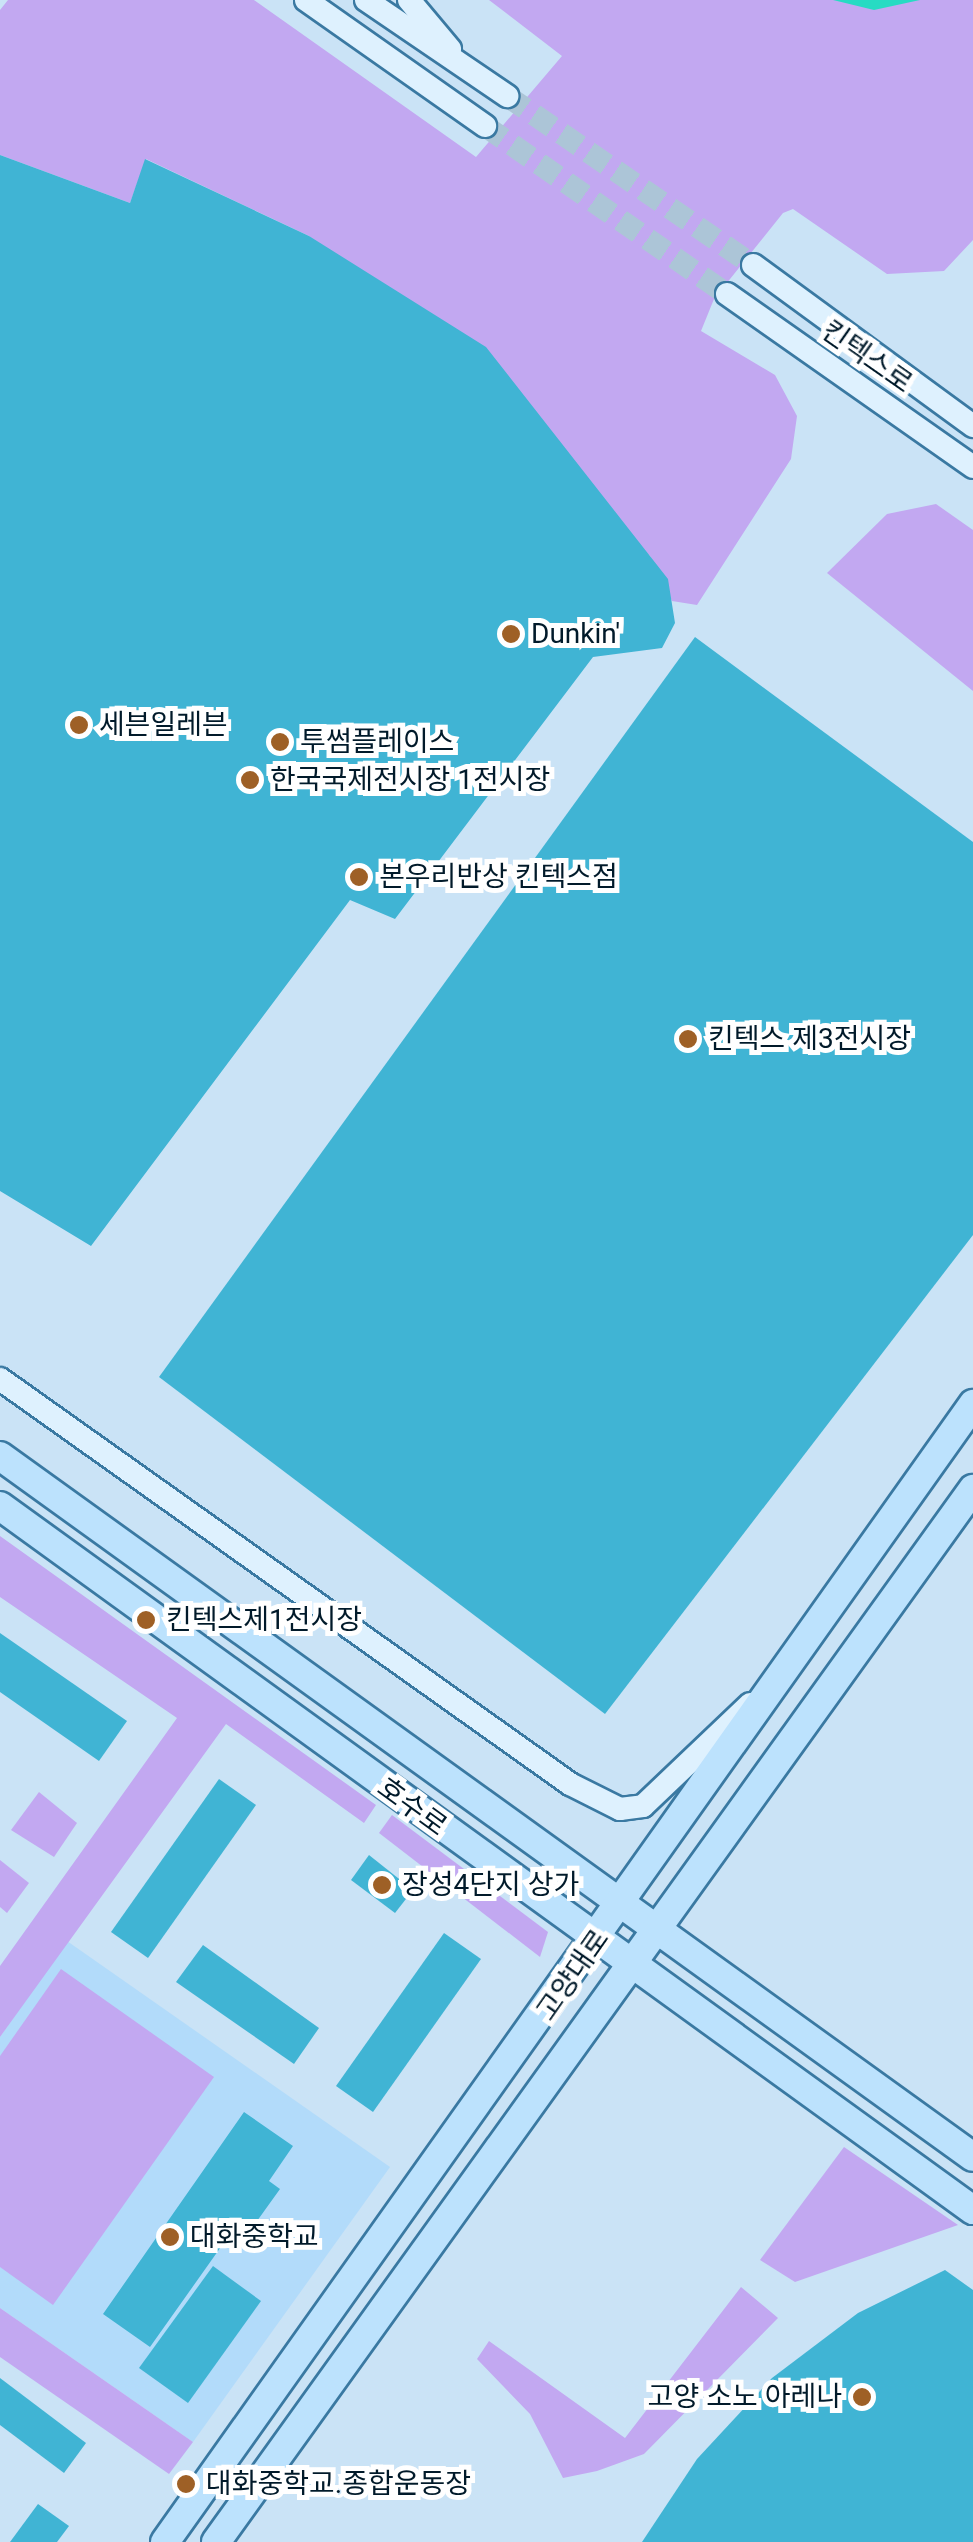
<!DOCTYPE html>
<html>
<head>
<meta charset="utf-8">
<style>
	body { margin:0 }
	#map { position:relative; width:973px; height:2542px; overflow:hidden; background:#cae3f6; font-family:Roboto,"Noto Sans KR",sans-serif }
	div>[style] { position:absolute }
	.built>* { inset:0; background:#b2dbfa }
	.green>* { inset:0; background:#c2a8f1 }
	.water>* { inset:0; background:#27dbc3 }
	.building>* { inset:0; background:#40b4d4 }
	.secondary-tunnel>* { height:22px; margin-top:-11px; transform-origin:0; background:repeating-linear-gradient(90deg,#acc5d7 0 22px,transparent 0 33px) }
	.roads { filter:drop-shadow(2px 0 #3a79a2) drop-shadow(-2px 0 #3a79a2) drop-shadow(0 2px #3a79a2) drop-shadow(0 -2px #3a79a2) }
	.secondary>* { height:22px; margin:-11px; padding:0 11px; transform-origin:11px; border-radius:11px; background:#def1fe }
	.primary>* { height:28px; margin:-14px; padding:0 14px; transform-origin:14px; border-radius:14px; background:#bce2fd }
	.dots>* { width:28px; height:28px; translate:-50% -50%; box-sizing:border-box; border:5px solid #fff; border-radius:50% }
	span { translate:-50% -50%; white-space:nowrap; text-align:center; line-height:1.15; -webkit-text-stroke:10px #fff; paint-order:stroke }
	.street-label { font-size:28px; color:#011a2a }
	.poi-label { font-size:28px; color:#011a2a }
	.left { translate:0 -50%; text-align:left }
	.right { translate:-100% -50%; text-align:right }
</style>
</head>
<body>
<div id="map">
	<div class="built">
		<i style="clip-path:polygon(67px 1941px,390px 2167px,193px 2442px,0 2308px,0 2037px)"></i>
	</div>
	<div class="green">
		<i style="clip-path:polygon(8px 0,254px 0,476px 157px,562px 56px,489px 0,973px 0,973px 240px,944px 271px,887px 274px,793px 209px,783px 213px,714px 299px,701px 331px,775px 375px,797px 416px,791px 459px,697px 605px,672px 601px,650px 556px,309px 236px,146px 159px,130px 203px,0 155px,0 10px)"></i>
		<i style="clip-path:polygon(936px 504px,973px 530px,973px 691px,827px 573px,887px 514px)"></i>
		<i style="clip-path:polygon(0 1536px,376px 1805px,364px 1823px,226px 1724px,0 2037px,0 1966px,177px 1718px,0 1597px)"></i>
		<i style="clip-path:polygon(39px 1792px,77px 1823px,54px 1857px,11px 1830px)"></i>
		<i style="clip-path:polygon(392px 1815px,548px 1932px,540px 1957px,379px 1833px)"></i>
		<i style="clip-path:polygon(0 1860px,29px 1883px,7px 1913px,0 1907px)"></i>
		<i style="clip-path:polygon(61px 1969px,214px 2077px,53px 2305px,0 2267px,0 2056px)"></i>
		<i style="clip-path:polygon(844px 2147px,958px 2225px,795px 2282px,760px 2260px)"></i>
		<i style="clip-path:polygon(741px 2287px,778px 2318px,644px 2454px,597px 2471px,563px 2478px,530px 2414px,477px 2359px,489px 2341px,625px 2438px)"></i>
		<i style="clip-path:polygon(0 2308px,193px 2442px,169px 2474px,0 2357px)"></i>
	</div>
	<div class="water">
		<i style="clip-path:polygon(833px 0,920px 0,874px 10px)"></i>
	</div>
	<div class="building">
		<i style="clip-path:polygon(0 155px,130px 203px,145px 159px,309px 236px,486px 347px,668px 579px,675px 623px,662px 648px,593px 657px,395px 919px,350px 900px,91px 1246px,0 1191px)"></i>
		<i style="clip-path:polygon(695px 637px,973px 842px,973px 1235px,605px 1714px,159px 1377px)"></i>
		<i style="clip-path:polygon(0 1633px,127px 1721px,99px 1761px,0 1692px)"></i>
		<i style="clip-path:polygon(219px 1779px,256px 1805px,148px 1958px,111px 1932px)"></i>
		<i style="clip-path:polygon(369px 1855px,413px 1890px,395px 1913px,351px 1880px)"></i>
		<i style="clip-path:polygon(444px 1933px,481px 1959px,373px 2112px,336px 2086px)"></i>
		<i style="clip-path:polygon(203px 1945px,319px 2028px,294px 2064px,176px 1982px)"></i>
		<i style="clip-path:polygon(244px 2112px,293px 2146px,269px 2181px,280px 2189px,252px 2228px,240px 2220px,150px 2347px,103px 2314px)"></i>
		<i style="clip-path:polygon(213px 2266px,261px 2301px,188px 2403px,139px 2368px)"></i>
		<i style="clip-path:polygon(945px 2270px,973px 2290px,973px 2542px,642px 2542px,697px 2459px,772px 2378px,858px 2313px)"></i>
		<i style="clip-path:polygon(0 2378px,86px 2443px,64px 2473px,0 2425px)"></i>
		<i style="clip-path:polygon(38px 2504px,69px 2526px,57px 2542px,10px 2542px)"></i>
	</div>
	<div class="secondary-tunnel">
		<i style="left:507px;top:96px;width:298px;rotate:34.5deg"></i>
		<i style="left:485px;top:126px;width:295px;rotate:34.8deg"></i>
	</div>
	<div class="roads">
		<div class="secondary">
			<i style="left:306px;top:0;width:219px;rotate:35.1deg"></i>
			<i style="left:366px;top:0;width:171px;rotate:34.2deg"></i>
			<i style="left:409px;top:0;width:64px;rotate:50.1deg"></i>
			<i style="left:753px;top:265px;width:273px;rotate:36.2deg"></i>
			<i style="left:727px;top:294px;width:301px;rotate:35.1deg"></i>
			<i style="left:0;top:1379px;width:699px;rotate:35.39deg"></i>
			<i style="left:570px;top:1784px;width:56px;rotate:26.6deg"></i>
			<i style="left:620px;top:1809px;width:23px;rotate:-7deg"></i>
			<i style="left:643px;top:1806px;width:148px;rotate:-43.6deg"></i>
		</div>
		<div class="primary">
			<i style="left:0;top:1456px;width:1199px;rotate:35.77deg"></i>
			<i style="left:0;top:1506px;width:1201px;rotate:35.89deg"></i>
			<i style="left:165px;top:2542px;width:1396px;rotate:-54.62deg"></i>
			<i style="left:216px;top:2542px;width:1297px;rotate:-54.29deg"></i>
		</div>
	</div>
	<div class="dots">
		<i style="left:511px;top:634px;background:#9e6026"></i>
		<i style="left:79px;top:725px;background:#9e6026"></i>
		<i style="left:280px;top:742px;background:#9e6026"></i>
		<i style="left:250px;top:780px;background:#9e6026"></i>
		<i style="left:359px;top:877px;background:#9e6026"></i>
		<i style="left:688px;top:1039px;background:#9e6026"></i>
		<i style="left:146px;top:1620px;background:#9e6026"></i>
		<i style="left:382px;top:1885px;background:#9e6026"></i>
		<i style="left:170px;top:2237px;background:#9e6026"></i>
		<i style="left:862px;top:2397px;background:#9e6026"></i>
		<i style="left:186px;top:2484px;background:#9e6026"></i>
	</div>
	<div class="street-label">
		<span style="left:867px;top:357px;rotate:35deg">킨텍스로</span>
		<span style="left:412px;top:1807px;rotate:36deg">호수로</span>
		<span style="left:573px;top:1975px;rotate:-55deg">고양대로</span>
	</div>
	<div class="poi-label">
		<span class="left" style="left:531px;top:634px">Dunkin'</span>
		<span class="left" style="left:99px;top:725px">세븐일레븐</span>
		<span class="left" style="left:300px;top:742px">투썸플레이스</span>
		<span class="left" style="left:270px;top:780px">한국국제전시장 1전시장</span>
		<span class="left" style="left:379px;top:877px">본우리반상 킨텍스점</span>
		<span class="left" style="left:708px;top:1039px">킨텍스 제3전시장</span>
		<span class="left" style="left:166px;top:1620px">킨텍스제1전시장</span>
		<span class="left" style="left:402px;top:1885px">장성4단지 상가</span>
		<span class="left" style="left:190px;top:2237px">대화중학교</span>
		<span class="right" style="left:842px;top:2397px">고양 소노 아레나</span>
		<span class="left" style="left:206px;top:2484px">대화중학교.종합운동장</span>
	</div>
</div>
</body>
</html>
